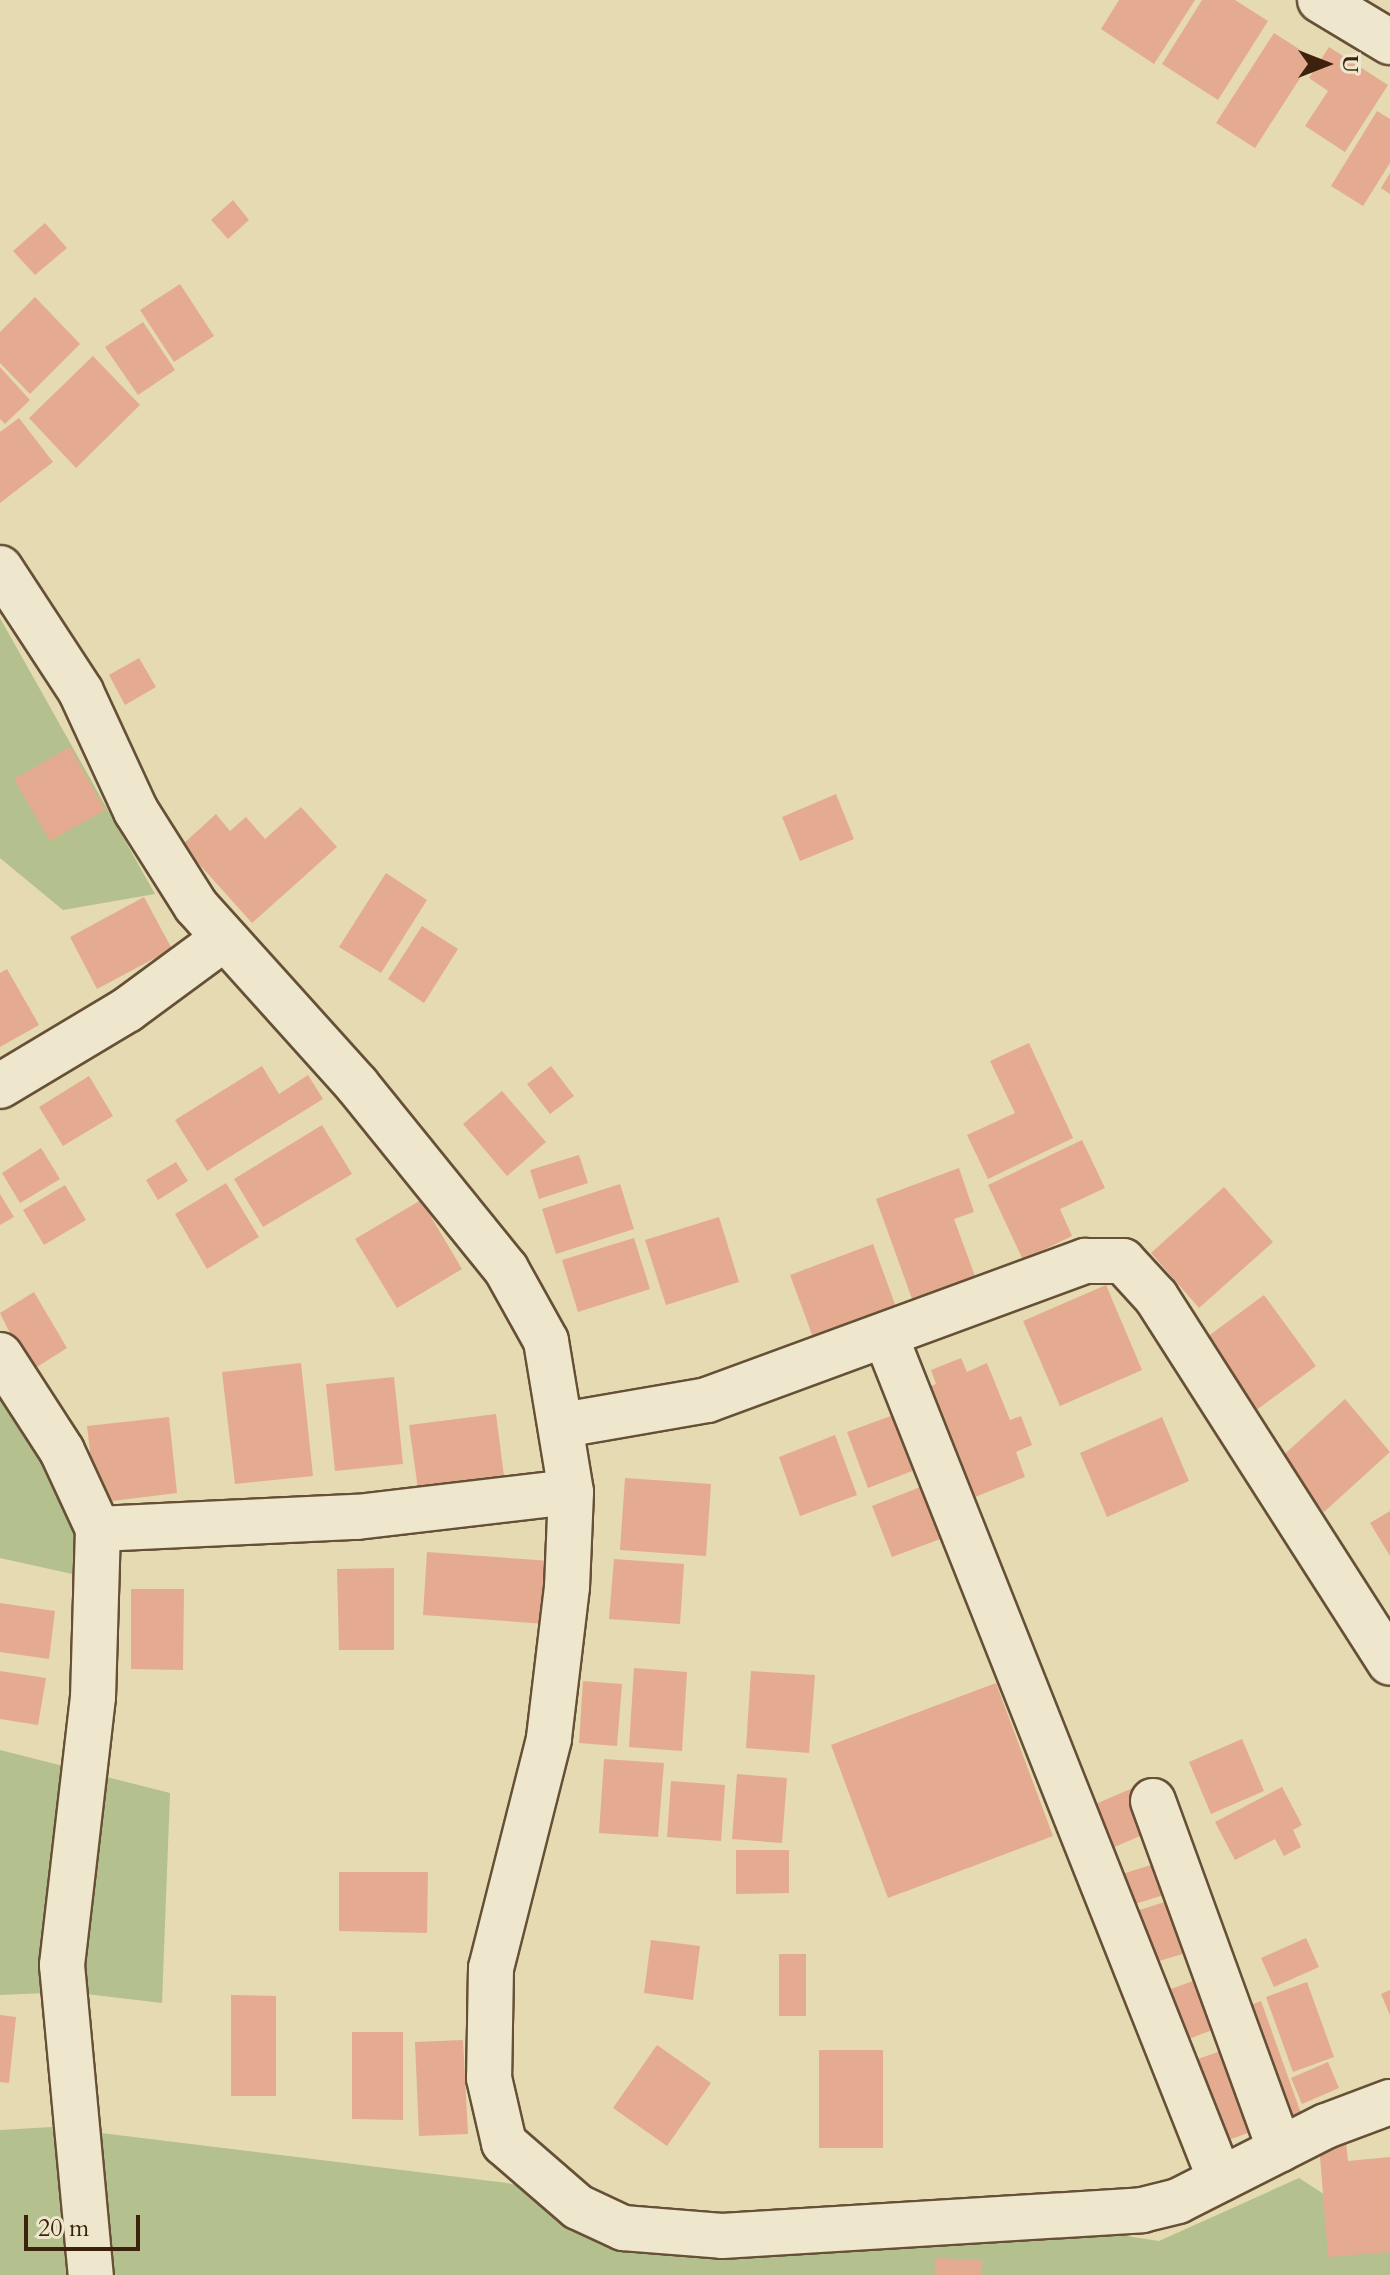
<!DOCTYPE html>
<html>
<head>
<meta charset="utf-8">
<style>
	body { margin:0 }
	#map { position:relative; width:1390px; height:2275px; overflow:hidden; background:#e5dab2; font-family:Cardo,serif }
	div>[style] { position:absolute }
	.green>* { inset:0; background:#b4c08d }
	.building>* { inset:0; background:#e5ab91 }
	.roads { filter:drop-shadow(2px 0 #665036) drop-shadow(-2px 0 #665036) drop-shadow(0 2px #665036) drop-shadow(0 -2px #665036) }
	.minor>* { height:44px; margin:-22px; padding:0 22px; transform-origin:22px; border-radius:22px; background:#eee7cd }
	span { translate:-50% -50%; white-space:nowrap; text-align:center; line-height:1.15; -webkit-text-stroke:6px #eee7cd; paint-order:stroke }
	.north { position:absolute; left:1286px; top:24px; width:80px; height:80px; -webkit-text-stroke:6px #eee7cd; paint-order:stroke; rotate:90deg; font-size:22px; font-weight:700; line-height:32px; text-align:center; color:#3c220c }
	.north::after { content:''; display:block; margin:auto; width:28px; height:36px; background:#3c220c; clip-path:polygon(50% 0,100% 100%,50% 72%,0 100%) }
	.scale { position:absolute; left:24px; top:2215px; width:116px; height:36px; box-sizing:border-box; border:4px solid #3c220c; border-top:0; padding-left:10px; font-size:24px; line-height:28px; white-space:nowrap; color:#3c220c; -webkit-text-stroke:6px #eee7cd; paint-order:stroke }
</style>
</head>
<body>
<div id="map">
	<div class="green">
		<i style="clip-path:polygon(0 618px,155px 894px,63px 910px,0 858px)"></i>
		<i style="clip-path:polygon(0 1353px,113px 1583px,0 1558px)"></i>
		<i style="clip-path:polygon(0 1750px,170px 1793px,162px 2003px,69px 1992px,0 1995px)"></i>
		<i style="clip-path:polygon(52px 2127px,507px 2183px,707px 2225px,984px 2214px,1159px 2241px,1299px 2178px,1390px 2237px,1390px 2275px,0 2275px,0 2130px)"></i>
	</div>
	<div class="building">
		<i style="clip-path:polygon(1119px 0,1195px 0,1154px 64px,1101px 29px)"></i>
		<i style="clip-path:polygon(1202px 0,1235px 0,1268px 21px,1218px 100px,1162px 64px)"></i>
		<i style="clip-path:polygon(1274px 33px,1313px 58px,1255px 148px,1216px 123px)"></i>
		<i style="clip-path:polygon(1329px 47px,1388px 85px,1345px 152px,1305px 126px,1328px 91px,1309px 78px)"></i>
		<i style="clip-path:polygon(1377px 111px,1390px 119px,1390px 163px,1363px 206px,1331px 186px)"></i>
		<i style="clip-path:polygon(1390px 173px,1390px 194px,1381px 188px)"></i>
		<i style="clip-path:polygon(233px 200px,249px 220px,228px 239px,211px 220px)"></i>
		<i style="clip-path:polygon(45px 223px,67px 248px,35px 275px,13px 251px)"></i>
		<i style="clip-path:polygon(180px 284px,214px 336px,174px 362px,140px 310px)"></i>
		<i style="clip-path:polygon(35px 297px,80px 344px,30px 394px,0 363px,0 332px)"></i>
		<i style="clip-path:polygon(143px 322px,175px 370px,138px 395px,105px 347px)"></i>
		<i style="clip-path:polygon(93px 356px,140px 405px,76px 468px,29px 418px)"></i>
		<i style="clip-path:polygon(0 367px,30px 400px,5px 424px,0 419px)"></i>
		<i style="clip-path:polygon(19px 418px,53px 462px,0 503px,0 432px)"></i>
		<i style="clip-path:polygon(139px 658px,156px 687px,125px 705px,109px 675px)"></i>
		<i style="clip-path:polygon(70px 747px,105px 810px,50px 841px,14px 779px)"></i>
		<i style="clip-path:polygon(836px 794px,854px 839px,800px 861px,782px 817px)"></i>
		<i style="clip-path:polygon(301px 807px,337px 847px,252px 923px,182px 845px,216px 814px,230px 831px,246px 817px,265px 839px)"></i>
		<i style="clip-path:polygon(386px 873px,427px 900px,381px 973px,339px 947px)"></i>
		<i style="clip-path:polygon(144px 897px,172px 949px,97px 989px,70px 937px)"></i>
		<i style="clip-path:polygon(422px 926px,458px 949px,424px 1003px,388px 979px)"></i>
		<i style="clip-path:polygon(7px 969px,39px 1025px,0 1047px,0 973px)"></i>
		<i style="clip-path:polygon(1029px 1043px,1073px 1138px,988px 1179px,967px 1135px,1015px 1113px,990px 1061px)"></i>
		<i style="clip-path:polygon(262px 1066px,279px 1094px,308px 1075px,323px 1099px,207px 1171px,175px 1120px)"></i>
		<i style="clip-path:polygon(551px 1066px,574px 1096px,550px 1114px,527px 1084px)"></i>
		<i style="clip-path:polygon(89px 1076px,113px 1116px,63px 1146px,39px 1107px)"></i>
		<i style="clip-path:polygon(502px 1091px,546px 1142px,507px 1176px,463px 1124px)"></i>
		<i style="clip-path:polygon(322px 1125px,352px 1174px,263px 1227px,234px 1179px)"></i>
		<i style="clip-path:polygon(1082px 1140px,1105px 1188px,1060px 1209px,1072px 1236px,1023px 1260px,988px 1185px)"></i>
		<i style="clip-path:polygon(41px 1148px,60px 1179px,20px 1203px,2px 1173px)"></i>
		<i style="clip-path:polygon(579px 1155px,588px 1183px,539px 1199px,530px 1170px)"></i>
		<i style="clip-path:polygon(176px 1162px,188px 1181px,158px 1200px,146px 1180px)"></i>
		<i style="clip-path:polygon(959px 1168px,974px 1212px,954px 1219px,979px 1287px,916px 1310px,876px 1199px)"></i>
		<i style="clip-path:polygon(226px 1183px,259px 1237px,207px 1269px,175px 1214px)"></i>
		<i style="clip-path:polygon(620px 1184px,634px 1229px,556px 1254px,542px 1209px)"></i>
		<i style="clip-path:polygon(65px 1185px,86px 1220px,44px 1245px,23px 1210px)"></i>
		<i style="clip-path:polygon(1224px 1187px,1273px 1242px,1199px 1308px,1151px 1253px)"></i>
		<i style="clip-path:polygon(0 1194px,14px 1217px,0 1225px)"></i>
		<i style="clip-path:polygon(421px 1200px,462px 1269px,397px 1308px,355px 1239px)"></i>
		<i style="clip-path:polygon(719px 1217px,739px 1282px,666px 1305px,645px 1240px)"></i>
		<i style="clip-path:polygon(634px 1238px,650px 1289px,578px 1312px,562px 1260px)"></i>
		<i style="clip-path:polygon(873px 1244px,900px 1318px,817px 1348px,790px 1275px)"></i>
		<i style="clip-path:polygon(1106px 1285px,1142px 1370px,1060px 1406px,1023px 1321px)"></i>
		<i style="clip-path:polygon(34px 1292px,67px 1348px,29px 1372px,0 1313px)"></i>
		<i style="clip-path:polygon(1264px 1295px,1316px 1366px,1251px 1414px,1199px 1343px)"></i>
		<i style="clip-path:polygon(961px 1358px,967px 1372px,987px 1363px,1010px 1420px,1021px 1416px,1032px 1445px,1016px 1452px,1025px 1477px,965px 1501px,921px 1390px,936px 1384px,931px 1370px)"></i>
		<i style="clip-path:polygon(301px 1363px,313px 1476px,235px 1484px,222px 1372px)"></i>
		<i style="clip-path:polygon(394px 1377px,403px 1464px,335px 1471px,326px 1384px)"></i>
		<i style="clip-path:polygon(1345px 1399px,1390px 1452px,1324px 1512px,1277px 1461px)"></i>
		<i style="clip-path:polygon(899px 1413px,920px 1468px,868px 1488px,847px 1432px)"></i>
		<i style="clip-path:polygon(496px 1414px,505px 1484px,419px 1496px,409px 1425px)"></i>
		<i style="clip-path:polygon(169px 1417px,177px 1493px,96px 1503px,87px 1426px)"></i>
		<i style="clip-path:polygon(1162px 1417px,1189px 1481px,1107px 1517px,1080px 1453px)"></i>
		<i style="clip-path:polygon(835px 1435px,857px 1495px,800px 1516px,779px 1457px)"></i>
		<i style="clip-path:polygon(625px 1478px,711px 1484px,706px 1556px,620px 1550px)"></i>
		<i style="clip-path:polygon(923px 1486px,943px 1538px,892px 1557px,872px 1506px)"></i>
		<i style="clip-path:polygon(1390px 1511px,1390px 1556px,1370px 1523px)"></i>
		<i style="clip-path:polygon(427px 1552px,551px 1561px,546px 1624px,423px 1615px)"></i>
		<i style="clip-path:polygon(614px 1559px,684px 1564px,680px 1624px,609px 1619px)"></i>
		<i style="clip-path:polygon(394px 1568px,394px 1650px,339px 1650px,337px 1569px)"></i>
		<i style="clip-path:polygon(131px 1589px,184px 1589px,183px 1670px,131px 1669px)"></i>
		<i style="clip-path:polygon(0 1603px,55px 1611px,49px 1659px,0 1652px)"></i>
		<i style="clip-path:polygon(634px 1668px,687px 1672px,682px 1751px,629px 1747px)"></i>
		<i style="clip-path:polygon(0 1671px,46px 1678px,38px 1725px,0 1719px)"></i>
		<i style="clip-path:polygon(751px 1671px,815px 1675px,809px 1753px,746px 1748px)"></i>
		<i style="clip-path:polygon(583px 1681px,622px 1684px,617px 1746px,579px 1743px)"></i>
		<i style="clip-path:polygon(996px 1683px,1053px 1836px,888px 1898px,831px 1745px)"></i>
		<i style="clip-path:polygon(1242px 1739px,1264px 1791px,1211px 1814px,1189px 1762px)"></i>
		<i style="clip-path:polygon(604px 1759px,664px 1763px,658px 1837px,599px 1833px)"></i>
		<i style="clip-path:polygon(737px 1774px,787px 1778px,782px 1843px,732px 1839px)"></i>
		<i style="clip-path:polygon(671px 1781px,725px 1785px,721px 1841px,667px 1837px)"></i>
		<i style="clip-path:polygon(1135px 1787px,1154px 1830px,1110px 1849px,1091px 1806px)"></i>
		<i style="clip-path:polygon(1282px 1787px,1302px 1825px,1293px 1830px,1301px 1847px,1284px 1856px,1275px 1839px,1235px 1860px,1215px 1822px)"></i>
		<i style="clip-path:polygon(736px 1850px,789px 1850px,789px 1893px,736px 1894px)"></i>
		<i style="clip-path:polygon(1164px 1861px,1173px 1892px,1132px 1905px,1122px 1874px)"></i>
		<i style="clip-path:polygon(339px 1872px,428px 1872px,427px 1933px,339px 1931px)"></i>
		<i style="clip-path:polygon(1171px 1900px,1186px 1953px,1149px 1964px,1133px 1912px)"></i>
		<i style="clip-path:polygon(1306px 1938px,1319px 1967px,1274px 1987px,1261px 1958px)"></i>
		<i style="clip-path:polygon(651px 1940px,700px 1946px,693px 2000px,644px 1993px)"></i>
		<i style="clip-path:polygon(779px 1954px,806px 1954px,806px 2016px,779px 2016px)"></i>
		<i style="clip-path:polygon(1204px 1977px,1223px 2026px,1178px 2043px,1160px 1993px)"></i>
		<i style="clip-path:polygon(1307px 1982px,1334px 2057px,1293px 2072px,1266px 1997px)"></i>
		<i style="clip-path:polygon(1390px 1990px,1390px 2015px,1381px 1994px)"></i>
		<i style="clip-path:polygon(231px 1995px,276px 1996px,276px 2096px,231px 2096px)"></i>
		<i style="clip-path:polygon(1261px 2001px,1302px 2116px,1274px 2126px,1233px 2012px)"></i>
		<i style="clip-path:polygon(0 2015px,16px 2017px,9px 2083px,0 2082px)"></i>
		<i style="clip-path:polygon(352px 2032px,403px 2032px,403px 2120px,352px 2119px)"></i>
		<i style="clip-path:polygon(463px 2040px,468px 2134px,419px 2136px,415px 2042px)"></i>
		<i style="clip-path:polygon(657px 2045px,711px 2083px,667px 2146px,613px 2108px)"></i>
		<i style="clip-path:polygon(819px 2050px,883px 2050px,883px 2148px,819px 2148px)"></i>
		<i style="clip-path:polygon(1224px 2050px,1253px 2131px,1215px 2145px,1186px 2063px)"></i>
		<i style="clip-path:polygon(1328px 2062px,1339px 2088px,1302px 2104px,1291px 2078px)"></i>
		<i style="clip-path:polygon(1346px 2142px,1348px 2161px,1390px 2157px,1390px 2252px,1328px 2257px,1319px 2144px)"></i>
		<i style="clip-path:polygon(935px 2258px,982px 2260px,981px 2275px,935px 2275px)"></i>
	</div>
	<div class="roads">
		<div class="minor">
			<i style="left:1320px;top:0;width:82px;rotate:31deg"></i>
			<i style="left:0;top:568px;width:148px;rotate:56.8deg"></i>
			<i style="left:81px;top:692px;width:131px;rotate:65.2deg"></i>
			<i style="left:136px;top:811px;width:112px;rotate:57.7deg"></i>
			<i style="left:196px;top:906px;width:241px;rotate:48deg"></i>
			<i style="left:357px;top:1085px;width:237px;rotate:51deg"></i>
			<i style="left:506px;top:1269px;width:82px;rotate:60.9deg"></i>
			<i style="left:546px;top:1341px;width:153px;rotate:80.6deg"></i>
			<i style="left:571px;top:1492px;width:95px;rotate:92.4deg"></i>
			<i style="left:567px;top:1587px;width:153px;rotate:96.8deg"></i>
			<i style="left:549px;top:1739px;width:236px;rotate:104.2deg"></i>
			<i style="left:491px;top:1968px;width:110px;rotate:91deg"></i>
			<i style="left:489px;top:2078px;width:67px;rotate:77deg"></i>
			<i style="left:504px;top:2143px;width:98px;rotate:40.9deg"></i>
			<i style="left:578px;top:2207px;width:50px;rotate:25deg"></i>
			<i style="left:623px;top:2228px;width:99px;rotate:4.6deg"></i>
			<i style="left:722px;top:2236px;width:421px;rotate:-3.5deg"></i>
			<i style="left:1142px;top:2210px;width:37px;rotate:-14deg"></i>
			<i style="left:1178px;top:2201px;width:166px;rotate:-26.9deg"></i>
			<i style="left:1326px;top:2126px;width:68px;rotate:-20.6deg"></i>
			<i style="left:0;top:1086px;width:148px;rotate:-30.9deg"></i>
			<i style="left:127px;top:1010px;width:118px;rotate:-36.4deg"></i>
			<i style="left:887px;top:1340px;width:903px;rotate:68.35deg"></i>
			<i style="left:0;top:1355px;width:114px;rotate:57.1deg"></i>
			<i style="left:62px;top:1451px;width:86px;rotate:65.2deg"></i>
			<i style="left:98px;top:1529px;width:168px;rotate:91.7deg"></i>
			<i style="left:93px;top:1697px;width:270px;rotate:96.6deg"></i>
			<i style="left:62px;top:1965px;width:311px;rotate:84.7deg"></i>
			<i style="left:563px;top:1425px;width:146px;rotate:-9.8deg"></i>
			<i style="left:707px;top:1400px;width:403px;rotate:-20.2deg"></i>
			<i style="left:1085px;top:1261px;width:38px"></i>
			<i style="left:1123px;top:1261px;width:49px;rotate:47.5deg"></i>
			<i style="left:1156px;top:1297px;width:434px;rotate:57.4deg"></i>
			<i style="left:98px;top:1529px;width:259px;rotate:-2.7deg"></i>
			<i style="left:357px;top:1517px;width:215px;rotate:-6.7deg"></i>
			<i style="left:1153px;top:1801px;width:371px;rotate:70deg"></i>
		</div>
	</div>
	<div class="north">U</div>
	<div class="scale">20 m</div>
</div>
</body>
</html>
